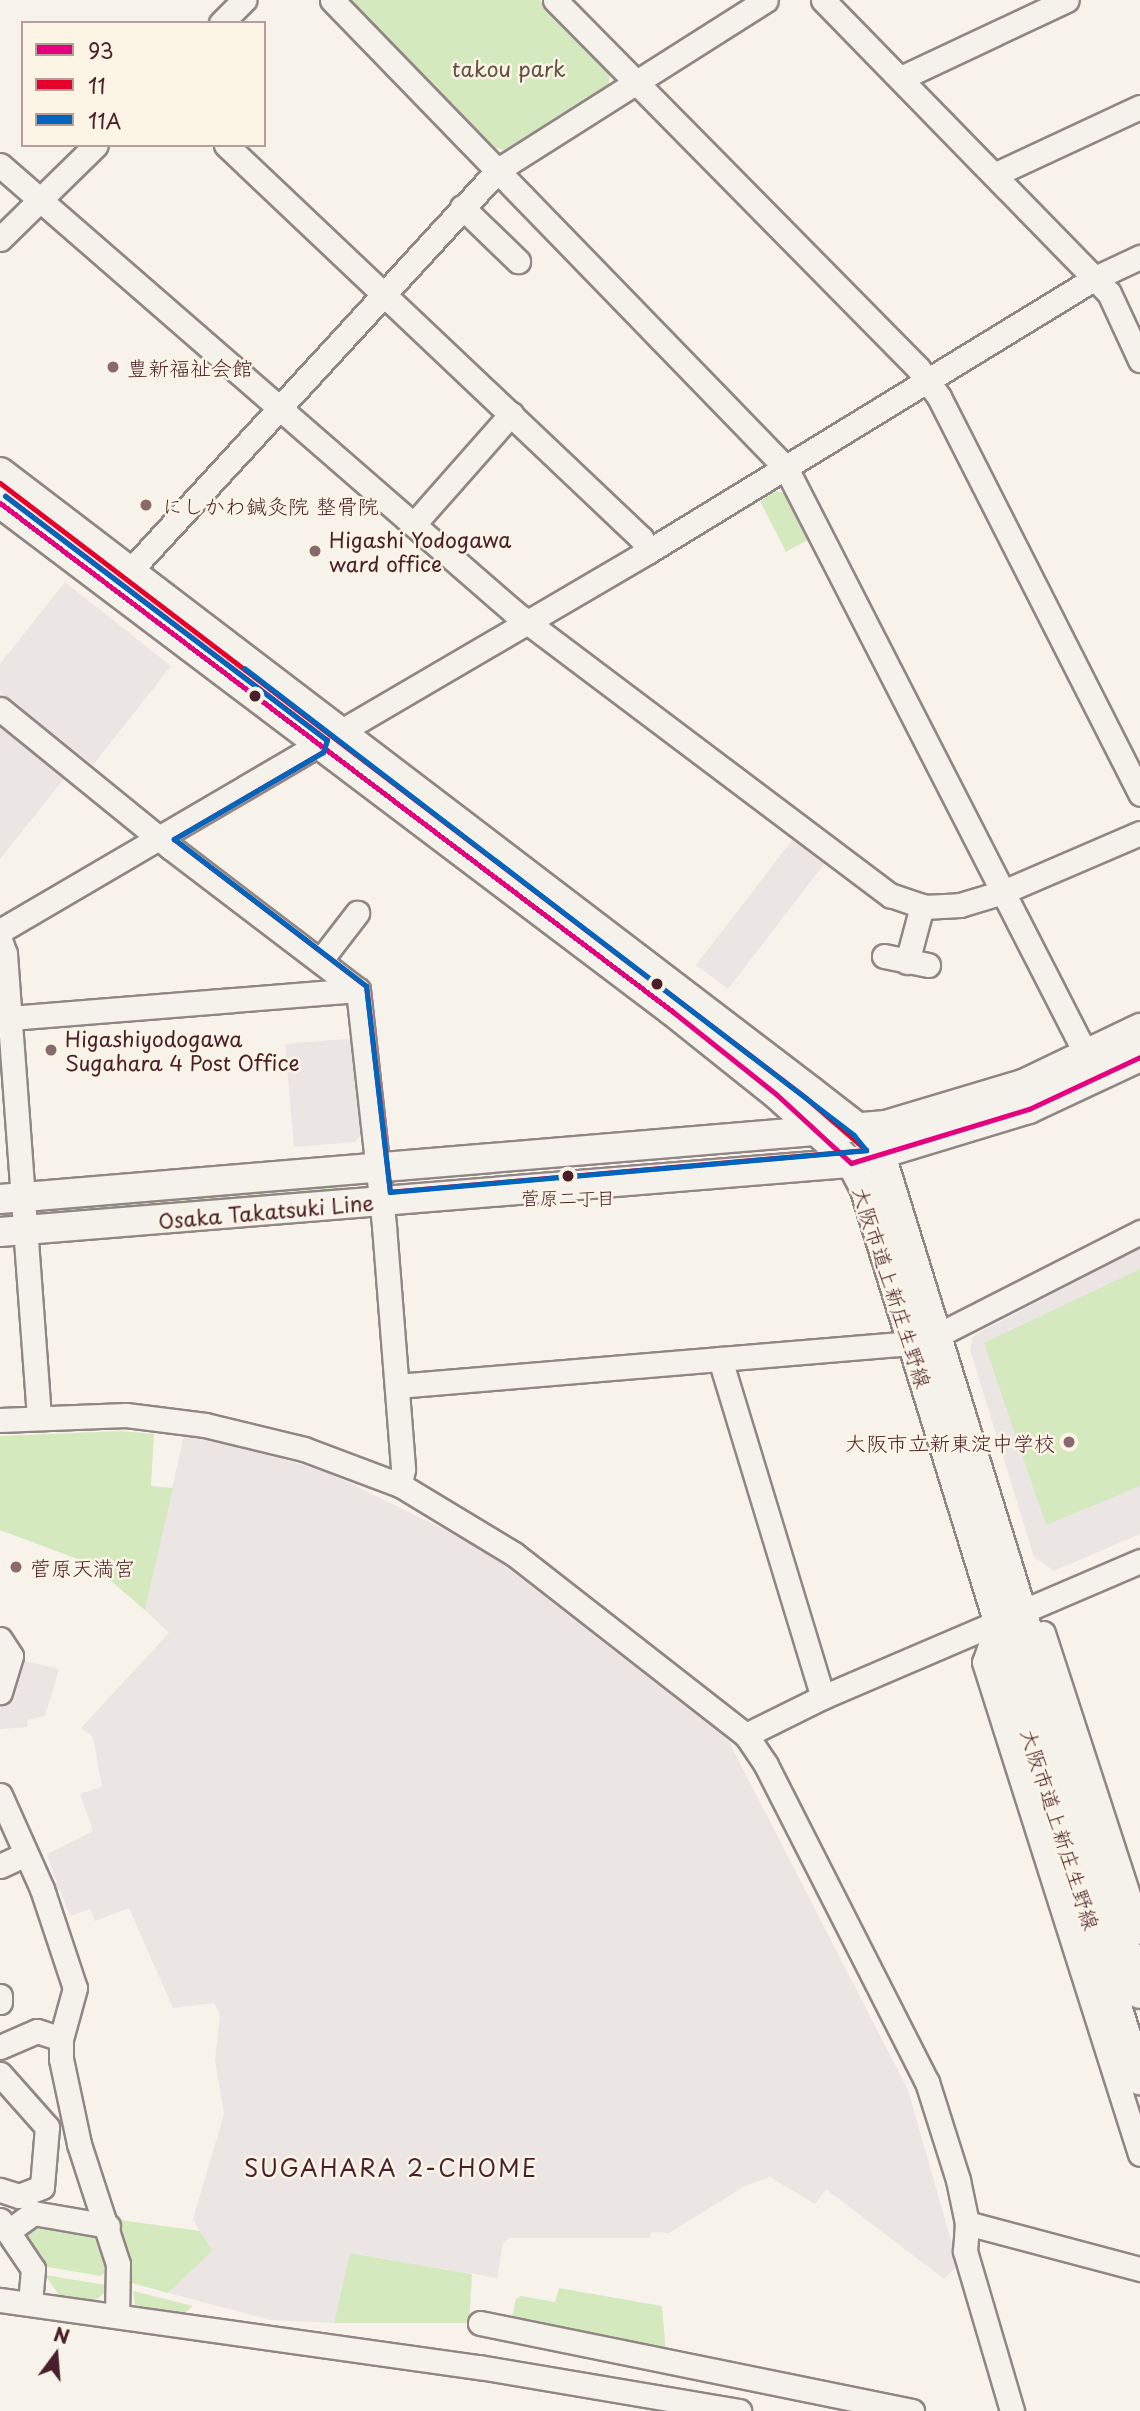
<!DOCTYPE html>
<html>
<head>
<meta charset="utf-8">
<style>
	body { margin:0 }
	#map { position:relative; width:1140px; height:2411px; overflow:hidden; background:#f7f3ea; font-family:"Playpen Sans","Klee One",sans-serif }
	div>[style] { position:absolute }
	.built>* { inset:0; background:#ebe6e3 }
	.green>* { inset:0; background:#d5e9bf }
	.roads { filter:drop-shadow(2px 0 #908684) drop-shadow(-2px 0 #908684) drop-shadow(0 2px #908684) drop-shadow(0 -2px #908684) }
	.minor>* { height:23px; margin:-11.5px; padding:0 11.5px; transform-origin:11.5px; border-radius:11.5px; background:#f5f2ec }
	.major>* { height:28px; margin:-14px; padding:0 14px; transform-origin:14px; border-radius:14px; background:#f5f2ec }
	.bus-1>* { height:5px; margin:-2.5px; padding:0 2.5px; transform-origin:2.5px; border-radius:2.5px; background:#e5007d }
	.bus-2>* { height:5px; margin:-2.5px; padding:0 2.5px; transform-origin:2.5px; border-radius:2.5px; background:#e4002b }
	.bus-3>* { height:5px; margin:-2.5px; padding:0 2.5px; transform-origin:2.5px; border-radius:2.5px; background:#0065bd }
	.dots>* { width:19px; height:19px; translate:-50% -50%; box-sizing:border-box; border:4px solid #fcf5e5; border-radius:50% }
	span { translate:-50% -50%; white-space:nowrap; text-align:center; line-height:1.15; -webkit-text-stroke:5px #fcf5e5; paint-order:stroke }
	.bus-label { font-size:19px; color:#4a1f2b }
	.park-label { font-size:21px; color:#665047 }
	.poi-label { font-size:21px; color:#4a1f2b }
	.left { translate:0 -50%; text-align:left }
	.right { translate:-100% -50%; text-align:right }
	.street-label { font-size:21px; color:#4a1f2b }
	.neighbourhood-label { font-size:23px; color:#4a1f2b; letter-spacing:2px }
	.legend { position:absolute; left:21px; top:21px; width:245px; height:126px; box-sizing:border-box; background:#fcf5e5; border:2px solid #b59f9b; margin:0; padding:9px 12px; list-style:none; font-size:21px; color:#4a1f2b }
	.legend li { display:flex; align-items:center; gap:14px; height:35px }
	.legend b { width:35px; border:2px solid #b59f9b }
	.north { position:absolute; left:21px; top:2320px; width:70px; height:70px; -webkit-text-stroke:5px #fcf5e5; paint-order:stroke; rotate:16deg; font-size:19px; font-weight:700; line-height:28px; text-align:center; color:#4a1f2b }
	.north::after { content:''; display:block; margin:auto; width:24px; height:32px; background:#4a1f2b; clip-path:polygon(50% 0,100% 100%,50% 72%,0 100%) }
</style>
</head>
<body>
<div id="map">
	<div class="built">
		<i style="clip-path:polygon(65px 582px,171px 666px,93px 765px,0 692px,0 664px)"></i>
		<i style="clip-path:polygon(0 722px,67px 775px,0 859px)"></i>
		<i style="clip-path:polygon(793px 839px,825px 863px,728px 989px,696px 965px)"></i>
		<i style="clip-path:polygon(356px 1038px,364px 1131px,355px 1142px,294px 1147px,285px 1044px)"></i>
		<i style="clip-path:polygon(1140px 1248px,1140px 1534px,1054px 1571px,1034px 1557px,970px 1350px,973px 1336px)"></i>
		<i style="clip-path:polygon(184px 1435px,264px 1453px,331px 1474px,482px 1548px,728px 1740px,908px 2090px,958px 2265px,944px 2279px,826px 2189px,815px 2204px,770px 2177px,745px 2186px,669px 2233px,651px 2232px,650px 2238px,509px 2238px,503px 2243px,497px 2278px,351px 2253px,334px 2323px,271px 2320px,168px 2293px,211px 2251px,193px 2219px,224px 2114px,215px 2061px,220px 2014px,214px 2003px,173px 2008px,129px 1908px,95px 1921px,90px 1909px,70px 1916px,60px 1890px,51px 1893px,49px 1886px,57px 1883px,47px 1854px,93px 1831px,80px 1794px,102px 1787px,93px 1737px,81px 1728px,169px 1633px,145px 1610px)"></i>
		<i style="clip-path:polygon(16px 1659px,59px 1669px,45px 1716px,27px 1720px,28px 1727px,0 1729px,0 1711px)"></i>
	</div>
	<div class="green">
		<i style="clip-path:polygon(347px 0,540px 0,610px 72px,609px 84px,504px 150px,492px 147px)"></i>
		<i style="clip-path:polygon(776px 491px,788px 494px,811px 538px,786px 552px,760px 501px)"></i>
		<i style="clip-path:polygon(343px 1186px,343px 1191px,68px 1212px,67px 1208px)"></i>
		<i style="clip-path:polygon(1140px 1269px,1140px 1486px,1046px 1525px,984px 1343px)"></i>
		<i style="clip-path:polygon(121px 1431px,154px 1434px,151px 1486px,173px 1488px,145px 1610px,91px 1564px,0 1530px,0 1436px)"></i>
		<i style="clip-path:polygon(113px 2219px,200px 2231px,212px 2251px,168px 2293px,132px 2283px,124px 2276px)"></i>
		<i style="clip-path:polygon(38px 2220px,99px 2228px,114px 2269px,100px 2276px,43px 2266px,22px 2237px,23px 2229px)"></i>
		<i style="clip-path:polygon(350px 2253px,472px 2274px,469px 2323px,334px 2323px)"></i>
		<i style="clip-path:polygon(45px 2275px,112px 2286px,95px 2301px,59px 2295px)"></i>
		<i style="clip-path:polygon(559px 2288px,662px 2306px,666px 2353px,516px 2322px,512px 2317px,516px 2299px,521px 2296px,555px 2302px)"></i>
		<i style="clip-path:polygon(133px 2291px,193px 2306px,181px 2316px,135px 2306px)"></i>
	</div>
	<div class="roads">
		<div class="minor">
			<i style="left:332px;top:0;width:652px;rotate:45.87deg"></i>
			<i style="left:786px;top:468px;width:674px;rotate:62.9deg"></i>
			<i style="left:555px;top:0;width:517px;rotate:45.39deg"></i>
			<i style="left:918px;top:368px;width:36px;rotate:54deg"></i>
			<i style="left:939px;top:397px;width:445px;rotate:63.1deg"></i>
			<i style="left:823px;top:0;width:409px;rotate:45.7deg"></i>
			<i style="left:1109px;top:293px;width:74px;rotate:65.2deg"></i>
			<i style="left:221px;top:23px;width:33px;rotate:-45deg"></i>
			<i style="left:901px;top:78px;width:183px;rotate:-25.2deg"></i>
			<i style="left:226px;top:145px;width:572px;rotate:43.44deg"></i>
			<i style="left:641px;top:538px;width:15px;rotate:58deg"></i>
			<i style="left:0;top:165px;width:681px;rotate:41.01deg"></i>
			<i style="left:514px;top:612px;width:471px;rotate:37deg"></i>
			<i style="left:890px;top:895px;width:36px;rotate:19deg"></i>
			<i style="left:924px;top:907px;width:36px;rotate:-3deg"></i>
			<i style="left:960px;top:905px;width:45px;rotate:-16.8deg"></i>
			<i style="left:1003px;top:892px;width:149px;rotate:-23.3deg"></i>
			<i style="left:994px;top:175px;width:161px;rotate:-25deg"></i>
			<i style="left:462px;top:207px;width:78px;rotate:44deg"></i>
			<i style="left:0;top:239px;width:134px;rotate:-44.4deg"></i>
			<i style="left:414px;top:524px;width:147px;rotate:-48.6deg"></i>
			<i style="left:118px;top:584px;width:562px;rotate:-47.45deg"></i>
			<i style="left:498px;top:170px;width:317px;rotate:-32.4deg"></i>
			<i style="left:0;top:709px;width:219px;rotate:39.1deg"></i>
			<i style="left:170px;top:847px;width:236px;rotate:37.3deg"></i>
			<i style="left:358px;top:990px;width:237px;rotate:83.7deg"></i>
			<i style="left:384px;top:1226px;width:244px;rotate:85.5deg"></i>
			<i style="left:403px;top:1469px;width:16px;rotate:101deg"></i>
			<i style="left:0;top:931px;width:752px;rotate:-30.35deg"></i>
			<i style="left:649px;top:551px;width:523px;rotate:-31.47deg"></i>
			<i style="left:1095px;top:278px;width:50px;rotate:-25deg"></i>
			<i style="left:0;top:940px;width:15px;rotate:70deg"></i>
			<i style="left:5px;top:954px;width:464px;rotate:85.8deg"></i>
			<i style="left:884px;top:956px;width:45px;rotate:11.6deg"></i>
			<i style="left:320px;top:961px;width:61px;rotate:-52.4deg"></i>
			<i style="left:907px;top:962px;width:58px;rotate:-75deg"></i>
			<i style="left:10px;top:1018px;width:349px;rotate:-4.6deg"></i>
			<i style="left:720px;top:1359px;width:353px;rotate:73.1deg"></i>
			<i style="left:397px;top:1386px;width:517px;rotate:-4.77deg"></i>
			<i style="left:912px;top:1343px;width:29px;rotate:-18deg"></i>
			<i style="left:940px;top:1334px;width:225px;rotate:-27deg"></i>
			<i style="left:0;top:1420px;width:126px;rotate:-2.3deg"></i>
			<i style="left:126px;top:1415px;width:80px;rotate:7.2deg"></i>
			<i style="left:205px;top:1425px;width:102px;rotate:13.6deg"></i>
			<i style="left:304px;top:1449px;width:103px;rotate:20.6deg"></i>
			<i style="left:400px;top:1485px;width:133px;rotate:31.2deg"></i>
			<i style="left:514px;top:1554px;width:294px;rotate:38deg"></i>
			<i style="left:746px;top:1735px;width:36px;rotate:56deg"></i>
			<i style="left:766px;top:1765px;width:356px;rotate:63.1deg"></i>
			<i style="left:927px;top:2082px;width:103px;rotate:72.4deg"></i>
			<i style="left:958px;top:2180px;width:44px;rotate:78.2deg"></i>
			<i style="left:967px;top:2223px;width:28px;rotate:94deg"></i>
			<i style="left:965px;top:2251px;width:167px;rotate:73.6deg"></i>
			<i style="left:997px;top:1625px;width:39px;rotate:109deg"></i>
			<i style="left:984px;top:1662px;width:516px;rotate:72.41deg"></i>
			<i style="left:1043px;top:1633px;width:314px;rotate:72deg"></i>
			<i style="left:0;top:1639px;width:20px;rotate:57deg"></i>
			<i style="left:11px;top:1656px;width:38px;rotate:107deg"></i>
			<i style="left:746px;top:1735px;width:86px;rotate:-26.3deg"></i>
			<i style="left:823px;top:1697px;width:345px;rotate:-23.2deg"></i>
			<i style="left:0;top:1795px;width:103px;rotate:65.9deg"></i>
			<i style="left:42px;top:1889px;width:104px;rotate:71.6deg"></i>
			<i style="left:75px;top:1988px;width:53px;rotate:105.4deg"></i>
			<i style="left:61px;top:2039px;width:20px;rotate:90deg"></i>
			<i style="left:61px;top:2059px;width:87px;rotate:78deg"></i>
			<i style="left:79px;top:2144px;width:126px;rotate:72deg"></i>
			<i style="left:118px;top:2264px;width:52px;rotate:91.1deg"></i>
			<i style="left:0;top:1866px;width:26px;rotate:-25deg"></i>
			<i style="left:0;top:1996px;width:6px;rotate:90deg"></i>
			<i style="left:0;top:2047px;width:40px;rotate:-23.4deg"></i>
			<i style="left:37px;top:2031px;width:25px;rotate:18deg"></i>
			<i style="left:0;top:2074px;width:71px;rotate:48.4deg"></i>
			<i style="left:47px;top:2127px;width:60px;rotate:94.8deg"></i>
			<i style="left:42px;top:2187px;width:25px;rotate:159deg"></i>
			<i style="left:19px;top:2196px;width:20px;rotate:-162deg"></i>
			<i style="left:0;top:2220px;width:59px;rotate:56deg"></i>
			<i style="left:33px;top:2269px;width:35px;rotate:95deg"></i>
			<i style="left:967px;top:2223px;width:179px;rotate:14.9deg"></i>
			<i style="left:10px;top:2230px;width:29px;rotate:-36deg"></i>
			<i style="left:33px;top:2213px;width:76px;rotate:9.8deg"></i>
			<i style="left:0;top:2300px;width:484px;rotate:8deg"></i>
			<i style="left:479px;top:2367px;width:264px;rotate:9.6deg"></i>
			<i style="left:480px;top:2323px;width:441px;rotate:11.5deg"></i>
		</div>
		<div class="major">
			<i style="left:0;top:472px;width:1020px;rotate:37.35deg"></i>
			<i style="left:811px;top:1091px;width:62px;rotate:37.8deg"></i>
			<i style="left:860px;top:1129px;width:33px;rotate:51deg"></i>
			<i style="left:881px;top:1155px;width:878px;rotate:72.84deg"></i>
			<i style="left:0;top:503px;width:842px;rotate:37.09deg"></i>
			<i style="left:672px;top:1011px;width:133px;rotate:38.6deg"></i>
			<i style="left:776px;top:1094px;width:102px;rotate:42.6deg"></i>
			<i style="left:851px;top:1163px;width:27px;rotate:62deg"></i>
			<i style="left:864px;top:1187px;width:935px;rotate:72.83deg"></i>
			<i style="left:0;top:1199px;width:889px;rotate:-4.77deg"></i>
			<i style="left:886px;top:1125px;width:143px;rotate:-16.7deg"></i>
			<i style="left:1023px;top:1084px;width:130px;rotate:-25.6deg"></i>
			<i style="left:0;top:1232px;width:854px;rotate:-4.64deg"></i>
			<i style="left:851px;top:1163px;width:186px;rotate:-16.9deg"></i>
			<i style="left:1029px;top:1109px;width:123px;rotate:-25.1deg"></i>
		</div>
	</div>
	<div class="bus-1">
		<i style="left:0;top:503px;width:842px;rotate:37.09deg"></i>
		<i style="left:672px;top:1011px;width:133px;rotate:38.6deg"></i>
		<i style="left:776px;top:1094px;width:102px;rotate:42.6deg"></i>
		<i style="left:851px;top:1163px;width:186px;rotate:-16.9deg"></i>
		<i style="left:1029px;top:1109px;width:123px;rotate:-25.1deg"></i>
	</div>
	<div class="bus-2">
		<i style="left:0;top:483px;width:1014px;rotate:37.34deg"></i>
		<i style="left:806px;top:1098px;width:79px;rotate:40.9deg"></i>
		<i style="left:866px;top:1150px;width:478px;rotate:175deg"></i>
		<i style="left:390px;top:1192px;width:207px;rotate:-96.6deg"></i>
		<i style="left:366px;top:986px;width:242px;rotate:-142.6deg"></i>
		<i style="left:174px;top:839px;width:173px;rotate:-30.3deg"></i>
		<i style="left:323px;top:752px;width:13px;rotate:-72deg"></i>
		<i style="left:327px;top:740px;width:404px;rotate:-142.8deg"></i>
	</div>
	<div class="bus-3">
		<i style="left:5px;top:496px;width:404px;rotate:37.2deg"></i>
		<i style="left:327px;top:740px;width:13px;rotate:108deg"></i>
		<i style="left:323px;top:752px;width:173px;rotate:149.7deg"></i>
		<i style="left:174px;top:839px;width:242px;rotate:37.4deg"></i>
		<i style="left:366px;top:986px;width:207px;rotate:83.4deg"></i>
		<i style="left:390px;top:1192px;width:478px;rotate:-5deg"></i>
		<i style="left:866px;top:1150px;width:19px;rotate:-129deg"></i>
		<i style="left:854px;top:1135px;width:768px;rotate:-142.56deg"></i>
	</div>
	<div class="dots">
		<i style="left:113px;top:367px;background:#87696e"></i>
		<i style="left:146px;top:505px;background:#87696e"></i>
		<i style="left:315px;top:551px;background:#87696e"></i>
		<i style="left:255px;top:696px;background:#4a1f2b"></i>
		<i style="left:657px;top:984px;background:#4a1f2b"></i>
		<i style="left:51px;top:1050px;background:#87696e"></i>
		<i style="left:568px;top:1176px;background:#4a1f2b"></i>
		<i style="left:1069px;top:1442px;background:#87696e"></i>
		<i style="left:16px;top:1567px;background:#87696e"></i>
	</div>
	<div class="bus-label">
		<span style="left:568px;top:1198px">菅原二丁目</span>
	</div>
	<div class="park-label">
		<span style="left:509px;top:68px">takou park</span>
	</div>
	<div class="poi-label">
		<span class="left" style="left:127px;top:367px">豊新福祉会館</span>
		<span class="left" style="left:162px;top:505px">にしかわ鍼灸院 整骨院</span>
		<span class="left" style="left:329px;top:551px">Higashi Yodogawa<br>ward office</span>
		<span class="left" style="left:65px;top:1050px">Higashiyodogawa<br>Sugahara 4 Post Office</span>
		<span class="right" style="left:1055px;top:1442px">大阪市立新東淀中学校</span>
		<span class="left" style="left:30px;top:1567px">菅原天満宮</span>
	</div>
	<div class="street-label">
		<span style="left:266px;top:1211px;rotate:-5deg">Osaka Takatsuki Line</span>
		<span style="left:893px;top:1287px;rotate:72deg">大阪市道上新庄生野線</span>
		<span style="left:1061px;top:1829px;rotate:72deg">大阪市道上新庄生野線</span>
	</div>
	<div class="neighbourhood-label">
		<span style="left:391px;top:2168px">SUGAHARA 2-CHOME</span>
	</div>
	<ul class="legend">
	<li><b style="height:9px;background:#e5007d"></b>93</li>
	<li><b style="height:9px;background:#e4002b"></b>11</li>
	<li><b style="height:9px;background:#0065bd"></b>11A</li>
	</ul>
	<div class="north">N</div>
</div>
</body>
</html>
